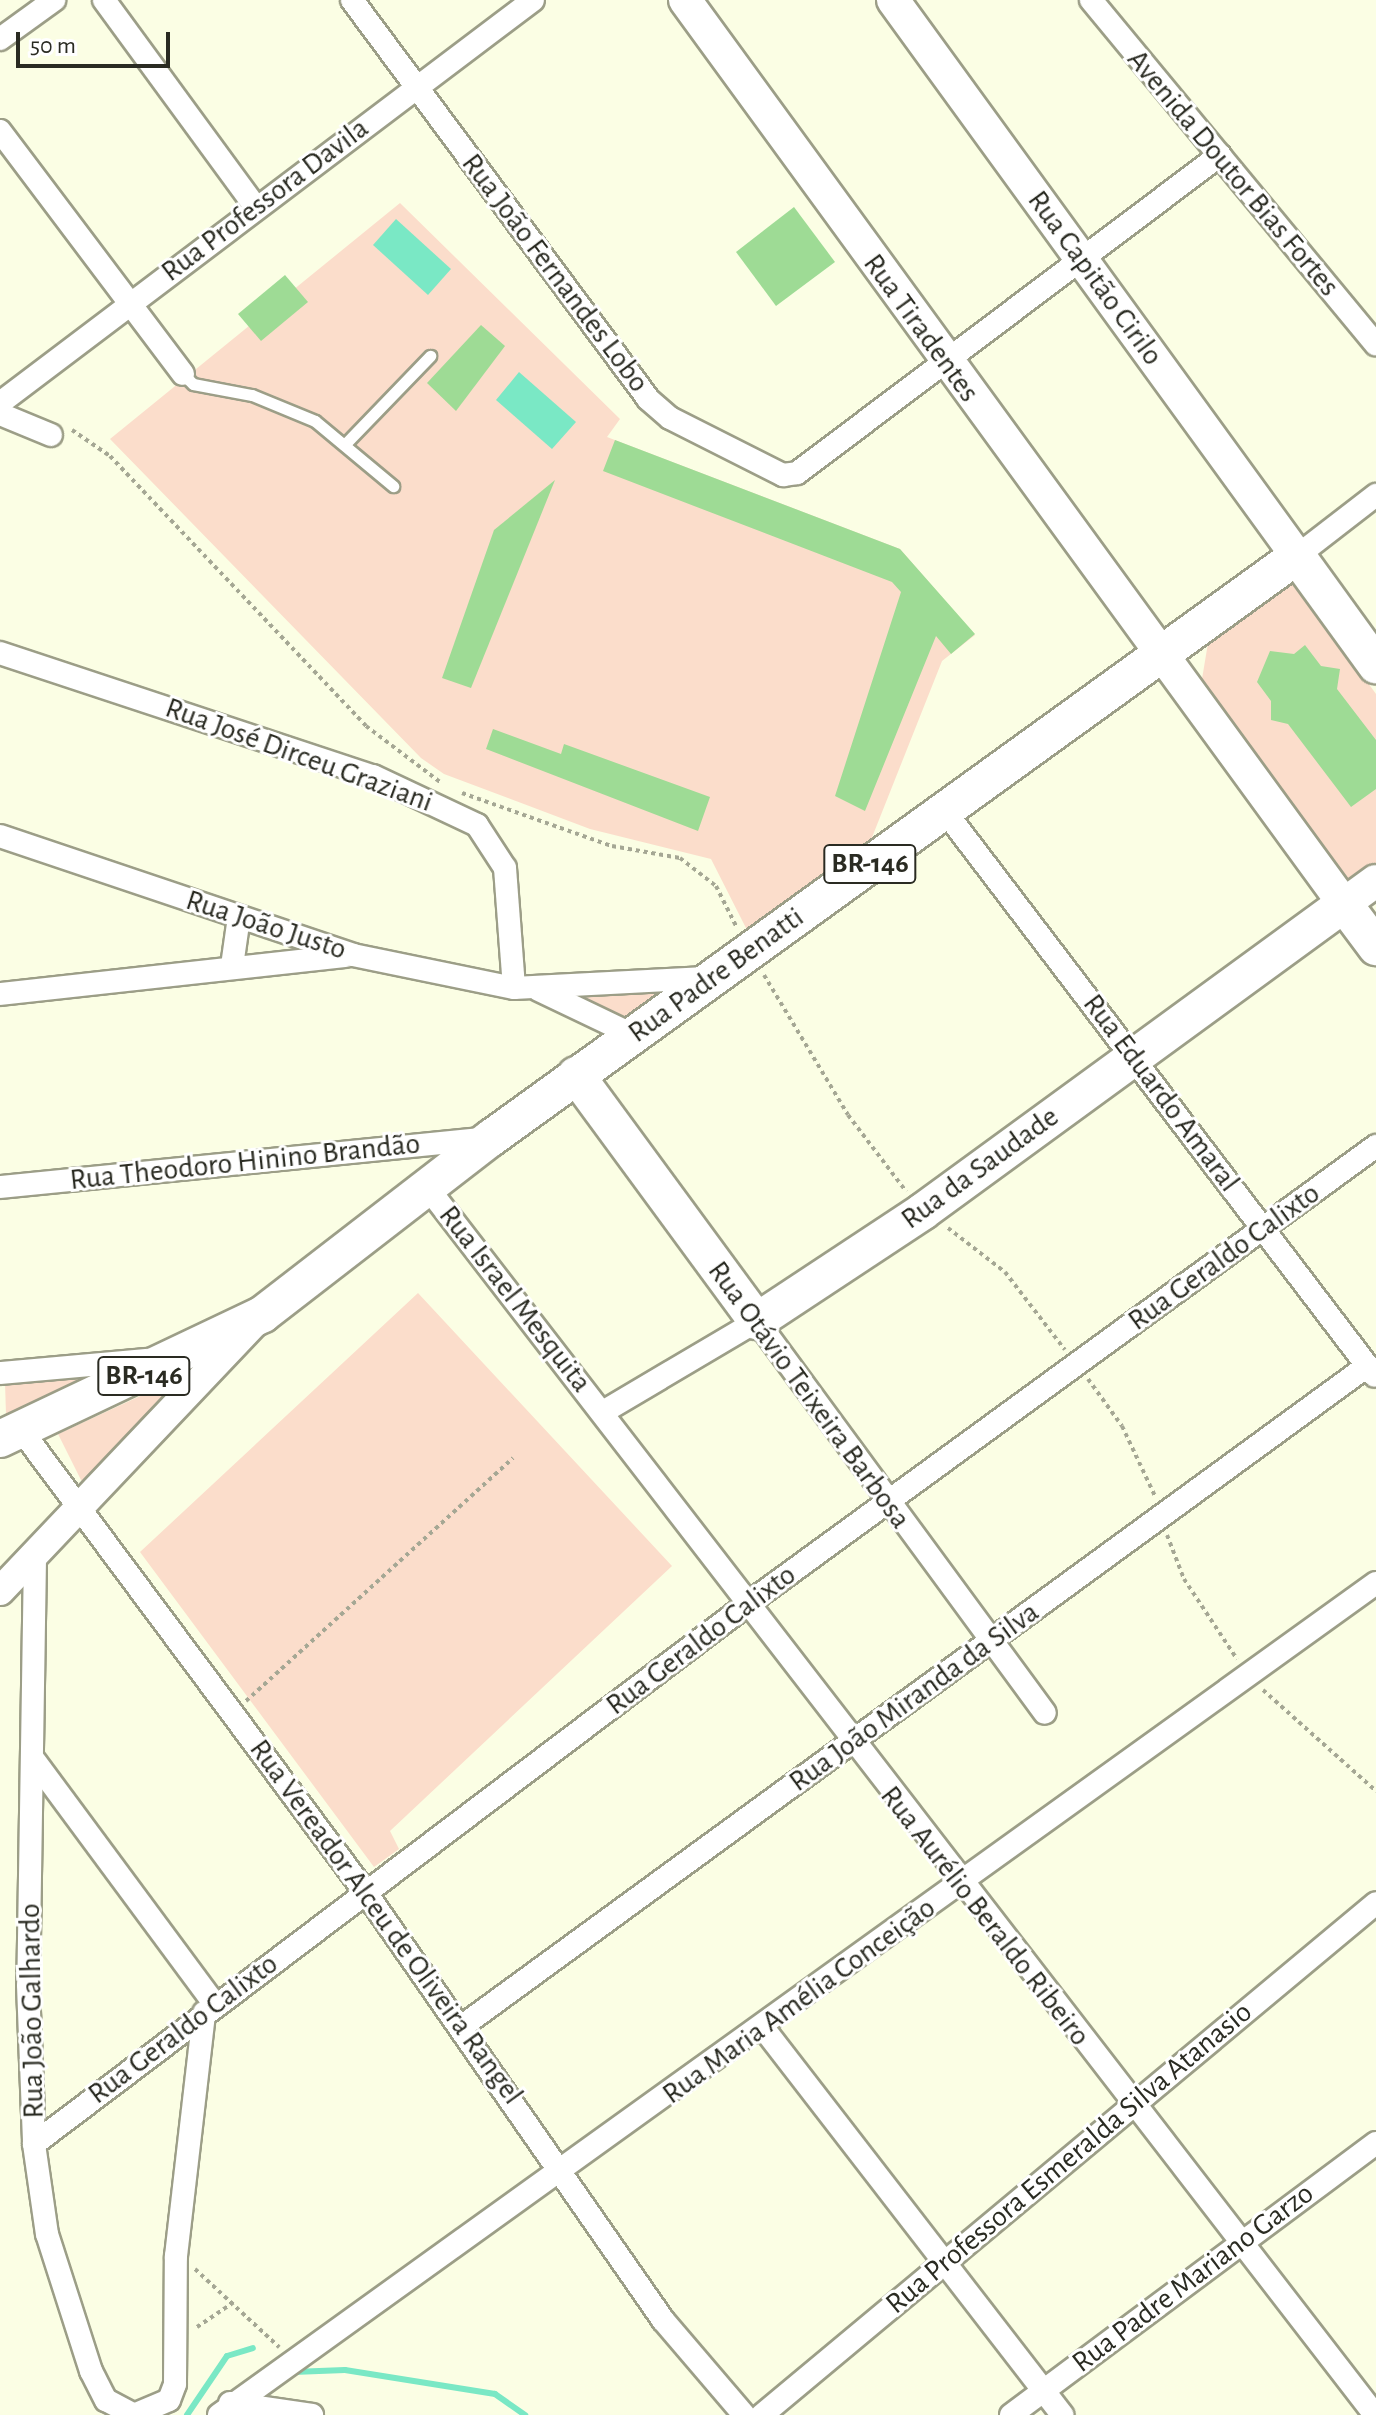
<!DOCTYPE html>
<html>
<head>
<meta charset="utf-8">
<style>
	body { margin:0 }
	#map { position:relative; width:1376px; height:2415px; overflow:hidden; background:#fbfee4; font-family:"Alegreya Sans",sans-serif }
	div>[style] { position:absolute }
	.green>* { inset:0; background:#fbddcb }
	.water>* { inset:0; background:#7ae8c5 }
	.stream>* { height:6px; margin:-3px; padding:0 3px; transform-origin:3px; border-radius:3px; background:#7ae8c5 }
	.building>* { inset:0; background:#9edb95 }
	.path>* { height:4px; margin-top:-2px; transform-origin:0; background:repeating-linear-gradient(90deg,#a5a794 0 4px,transparent 0 8px) }
	.roads { filter:drop-shadow(2px 0 #9c9e87) drop-shadow(-2px 0 #9c9e87) drop-shadow(0 2px #9c9e87) drop-shadow(0 -2px #9c9e87) }
	.service>* { height:11px; margin:-5.5px; padding:0 5.5px; transform-origin:5.5px; border-radius:5.5px; background:#fff }
	.minor>* { height:22px; margin:-11px; padding:0 11px; transform-origin:11px; border-radius:11px; background:#fff }
	.tertiary>* { height:28px; margin:-14px; padding:0 14px; transform-origin:14px; border-radius:14px; background:#fff }
	.secondary>* { height:32px; margin:-16px; padding:0 16px; transform-origin:16px; border-radius:16px; background:#fff }
	.primary>* { height:36px; margin:-18px; padding:0 18px; transform-origin:18px; border-radius:18px; background:#fff }
	span { translate:-50% -50%; white-space:nowrap; text-align:center; line-height:1.15; -webkit-text-stroke:6px #fff; paint-order:stroke }
	.shield-label span { padding:2px 6px; background:#fff; border:2px solid; border-radius:6px; -webkit-text-stroke-width:0 }
	.shield-label { font-size:28px; color:#2a2b22; font-weight:700 }
	.street-label { font-size:30px; color:#2a2b22 }
	.scale { position:absolute; left:16px; top:32px; width:154px; height:36px; box-sizing:border-box; border:4px solid #2a2b22; border-top:0; padding-left:10px; font-size:24px; line-height:28px; white-space:nowrap; color:#2a2b22; -webkit-text-stroke:6px #fff; paint-order:stroke }
</style>
</head>
<body>
<div id="map">
	<div class="green">
		<i style="clip-path:polygon(400px 203px,620px 419px,607px 437px,900px 549px,975px 635px,942px 661px,867px 850px,747px 930px,711px 859px,590px 829px,444px 774px,421px 758px,110px 439px)"></i>
		<i style="clip-path:polygon(1294px 580px,1376px 694px,1376px 865px,1349px 885px,1202px 679px,1208px 643px)"></i>
		<i style="clip-path:polygon(673px 989px,629px 1020px,575px 993px)"></i>
		<i style="clip-path:polygon(418px 1293px,672px 1566px,390px 1831px,399px 1849px,374px 1867px,140px 1552px)"></i>
		<i style="clip-path:polygon(134px 1367px,36px 1408px,6px 1414px,5px 1383px)"></i>
		<i style="clip-path:polygon(188px 1374px,84px 1486px,58px 1434px)"></i>
	</div>
	<div class="water">
		<i style="clip-path:polygon(396px 219px,451px 269px,428px 295px,373px 245px)"></i>
		<i style="clip-path:polygon(519px 372px,576px 422px,552px 449px,496px 400px)"></i>
	</div>
	<div class="stream">
		<i style="left:293px;top:2372px;width:52px;rotate:-2.2deg"></i>
		<i style="left:345px;top:2370px;width:152px;rotate:9.1deg"></i>
		<i style="left:495px;top:2394px;width:37px;rotate:35deg"></i>
		<i style="left:187px;top:2415px;width:71px;rotate:-55.9deg"></i>
		<i style="left:227px;top:2356px;width:27px;rotate:-17deg"></i>
	</div>
	<div class="building">
		<i style="clip-path:polygon(794px 207px,835px 262px,776px 306px,736px 252px)"></i>
		<i style="clip-path:polygon(285px 275px,308px 302px,261px 341px,238px 314px)"></i>
		<i style="clip-path:polygon(481px 325px,505px 346px,456px 411px,427px 383px)"></i>
		<i style="clip-path:polygon(615px 440px,900px 549px,975px 634px,951px 654px,936px 636px,865px 811px,835px 796px,901px 592px,892px 582px,603px 471px)"></i>
		<i style="clip-path:polygon(555px 480px,471px 688px,442px 678px,494px 530px)"></i>
		<i style="clip-path:polygon(1305px 645px,1321px 666px,1340px 669px,1337px 689px,1376px 740px,1376px 789px,1351px 807px,1288px 724px,1271px 720px,1271px 701px,1257px 682px,1270px 651px,1294px 654px)"></i>
		<i style="clip-path:polygon(493px 729px,561px 754px,564px 744px,710px 797px,698px 831px,486px 749px)"></i>
	</div>
	<div class="path">
		<i style="left:72px;top:430px;width:46px;rotate:34.4deg"></i>
		<i style="left:110px;top:456px;width:372px;rotate:46.5deg"></i>
		<i style="left:366px;top:726px;width:93px;rotate:37.1deg"></i>
		<i style="left:462px;top:793px;width:159px;rotate:19.5deg"></i>
		<i style="left:612px;top:846px;width:69px;rotate:10deg"></i>
		<i style="left:680px;top:858px;width:46px;rotate:37.9deg"></i>
		<i style="left:716px;top:886px;width:45px;rotate:63.4deg"></i>
		<i style="left:764px;top:975px;width:163px;rotate:59deg"></i>
		<i style="left:848px;top:1115px;width:96px;rotate:52.7deg"></i>
		<i style="left:948px;top:1228px;width:72px;rotate:37.7deg"></i>
		<i style="left:1005px;top:1272px;width:98px;rotate:52.4deg"></i>
		<i style="left:1088px;top:1379px;width:58px;rotate:54.1deg"></i>
		<i style="left:1122px;top:1426px;width:77px;rotate:64.8deg"></i>
		<i style="left:1167px;top:1535px;width:47px;rotate:68.9deg"></i>
		<i style="left:1184px;top:1579px;width:96px;rotate:56.5deg"></i>
		<i style="left:1263px;top:1690px;width:152px;rotate:41.8deg"></i>
		<i style="left:246px;top:1701px;width:361px;rotate:-42.3deg"></i>
		<i style="left:195px;top:2269px;width:115px;rotate:42.9deg"></i>
		<i style="left:197px;top:2327px;width:45px;rotate:-34deg"></i>
	</div>
	<div class="roads">
		<div class="service">
			<i style="left:183px;top:374px;width:14px;rotate:45deg"></i>
			<i style="left:193px;top:384px;width:60px;rotate:10.6deg"></i>
			<i style="left:252px;top:395px;width:68px;rotate:22.4deg"></i>
			<i style="left:315px;top:421px;width:102px;rotate:39.8deg"></i>
			<i style="left:347px;top:442px;width:120px;rotate:-46deg"></i>
		</div>
		<div class="minor">
			<i style="left:104px;top:0;width:254px;rotate:53.8deg"></i>
			<i style="left:352px;top:0;width:497px;rotate:53.4deg"></i>
			<i style="left:648px;top:399px;width:29px;rotate:41deg"></i>
			<i style="left:670px;top:418px;width:127px;rotate:26.8deg"></i>
			<i style="left:783px;top:475px;width:14px;rotate:-8deg"></i>
			<i style="left:797px;top:473px;width:529px;rotate:-36.93deg"></i>
			<i style="left:1091px;top:0;width:447px;rotate:50.4deg"></i>
			<i style="left:0;top:39px;width:67px;rotate:-35.8deg"></i>
			<i style="left:0;top:131px;width:304px;rotate:53deg"></i>
			<i style="left:0;top:403px;width:668px;rotate:-37.09deg"></i>
			<i style="left:0;top:414px;width:55px;rotate:22.4deg"></i>
			<i style="left:1297px;top:556px;width:100px;rotate:-37.7deg"></i>
			<i style="left:0;top:653px;width:393px;rotate:18.3deg"></i>
			<i style="left:373px;top:776px;width:115px;rotate:25.2deg"></i>
			<i style="left:477px;top:825px;width:51px;rotate:56.9deg"></i>
			<i style="left:505px;top:868px;width:120px;rotate:85.7deg"></i>
			<i style="left:944px;top:810px;width:711px;rotate:52.71deg"></i>
			<i style="left:0;top:836px;width:373px;rotate:18.6deg"></i>
			<i style="left:353px;top:955px;width:164px;rotate:11.6deg"></i>
			<i style="left:514px;top:988px;width:192px;rotate:-3deg"></i>
			<i style="left:232px;top:966px;width:49px;rotate:-81.9deg"></i>
			<i style="left:539px;top:990px;width:104px;rotate:25.6deg"></i>
			<i style="left:0;top:994px;width:347px;rotate:-6.3deg"></i>
			<i style="left:0;top:1187px;width:490px;rotate:-5.7deg"></i>
			<i style="left:427px;top:1187px;width:1551px;rotate:52.33deg"></i>
			<i style="left:0;top:1373px;width:147px;rotate:-5.1deg"></i>
			<i style="left:603px;top:1412px;width:179px;rotate:-30.6deg"></i>
			<i style="left:757px;top:1321px;width:486px;rotate:53.7deg"></i>
			<i style="left:22px;top:1431px;width:576px;rotate:53.33deg"></i>
			<i style="left:366px;top:1893px;width:520px;rotate:55.18deg"></i>
			<i style="left:663px;top:2320px;width:125px;rotate:49.5deg"></i>
			<i style="left:35px;top:1558px;width:427px;rotate:90.9deg"></i>
			<i style="left:28px;top:1985px;width:159px;rotate:87.8deg"></i>
			<i style="left:34px;top:2144px;width:91px;rotate:81.8deg"></i>
			<i style="left:47px;top:2234px;width:144px;rotate:72.2deg"></i>
			<i style="left:91px;top:2371px;width:33px;rotate:63deg"></i>
			<i style="left:106px;top:2400px;width:32px;rotate:28deg"></i>
			<i style="left:134px;top:2415px;width:38px;rotate:-23deg"></i>
			<i style="left:169px;top:2400px;width:17px;rotate:-69deg"></i>
			<i style="left:175px;top:2384px;width:128px;rotate:-89.6deg"></i>
			<i style="left:176px;top:2256px;width:245px;rotate:-83.4deg"></i>
			<i style="left:34px;top:1760px;width:302px;rotate:53.5deg"></i>
			<i style="left:461px;top:2027px;width:1121px;rotate:-36.11deg"></i>
			<i style="left:764px;top:2029px;width:488px;rotate:52.3deg"></i>
			<i style="left:34px;top:2144px;width:907px;rotate:-37.11deg"></i>
			<i style="left:757px;top:1597px;width:766px;rotate:-36.08deg"></i>
			<i style="left:230px;top:2403px;width:83px;rotate:8.3deg"></i>
			<i style="left:219px;top:2415px;width:1425px;rotate:-35.72deg"></i>
			<i style="left:762px;top:2415px;width:799px;rotate:-39.82deg"></i>
			<i style="left:1011px;top:2415px;width:455px;rotate:-36.7deg"></i>
		</div>
		<div class="tertiary">
			<i style="left:0;top:1591px;width:375px;rotate:-46.5deg"></i>
		</div>
		<div class="secondary">
			<i style="left:685px;top:0;width:1119px;rotate:53.91deg"></i>
			<i style="left:1344px;top:904px;width:39px;rotate:-36deg"></i>
			<i style="left:893px;top:0;width:687px;rotate:54deg"></i>
		</div>
		<div class="primary">
			<i style="left:576px;top:1075px;width:305px;rotate:53.7deg"></i>
			<i style="left:757px;top:1321px;width:198px;rotate:-33.4deg"></i>
			<i style="left:922px;top:1212px;width:522px;rotate:-36.12deg"></i>
			<i style="left:1344px;top:904px;width:54px;rotate:53.3deg"></i>
			<i style="left:0;top:1439px;width:291px;rotate:-25.4deg"></i>
			<i style="left:263px;top:1314px;width:288px;rotate:-37.7deg"></i>
			<i style="left:491px;top:1138px;width:994px;rotate:-35.83deg"></i>
			<i style="left:1297px;top:556px;width:135px;rotate:54.1deg"></i>
		</div>
	</div>
	<div class="shield-label">
		<span style="left:870px;top:864px">BR-146</span>
		<span style="left:144px;top:1376px">BR-146</span>
	</div>
	<div class="street-label">
		<span style="left:1233px;top:173px;rotate:50deg">Avenida Doutor Bias Fortes</span>
		<span style="left:265px;top:200px;rotate:-37deg">Rua Professora Davila</span>
		<span style="left:555px;top:273px;rotate:53deg">Rua João Fernandes Lobo</span>
		<span style="left:1095px;top:278px;rotate:54deg">Rua Capitão Cirilo</span>
		<span style="left:921px;top:328px;rotate:54deg">Rua Tiradentes</span>
		<span style="left:299px;top:755px;rotate:20deg">Rua José Dirceu Graziani</span>
		<span style="left:266px;top:925px;rotate:18deg">Rua João Justo</span>
		<span style="left:716px;top:975px;rotate:-36deg">Rua Padre Benatti</span>
		<span style="left:1161px;top:1093px;rotate:53deg">Rua Eduardo Amaral</span>
		<span style="left:245px;top:1162px;rotate:-6deg">Rua Theodoro Hinino Brandão</span>
		<span style="left:980px;top:1168px;rotate:-36deg">Rua da Saudade</span>
		<span style="left:1224px;top:1257px;rotate:-36deg">Rua Geraldo Calixto</span>
		<span style="left:515px;top:1299px;rotate:52deg">Rua Israel Mesquita</span>
		<span style="left:809px;top:1395px;rotate:54deg">Rua Otávio Teixeira Barbosa</span>
		<span style="left:701px;top:1640px;rotate:-37deg">Rua Geraldo Calixto</span>
		<span style="left:914px;top:1697px;rotate:-36deg">Rua João Miranda da Silva</span>
		<span style="left:985px;top:1916px;rotate:52deg">Rua Aurélio Beraldo Ribeiro</span>
		<span style="left:386px;top:1922px;rotate:54deg">Rua Vereador Alceu de Oliveira Rangel</span>
		<span style="left:799px;top:2001px;rotate:-36deg">Rua Maria Amélia Conceição</span>
		<span style="left:32px;top:2011px;rotate:-91deg">Rua João Galhardo</span>
		<span style="left:183px;top:2029px;rotate:-37deg">Rua Geraldo Calixto</span>
		<span style="left:1069px;top:2158px;rotate:-40deg">Rua Professora Esmeralda Silva Atanasio</span>
		<span style="left:1193px;top:2278px;rotate:-37deg">Rua Padre Mariano Garzo</span>
	</div>
	<div class="scale">50 m</div>
</div>
</body>
</html>
